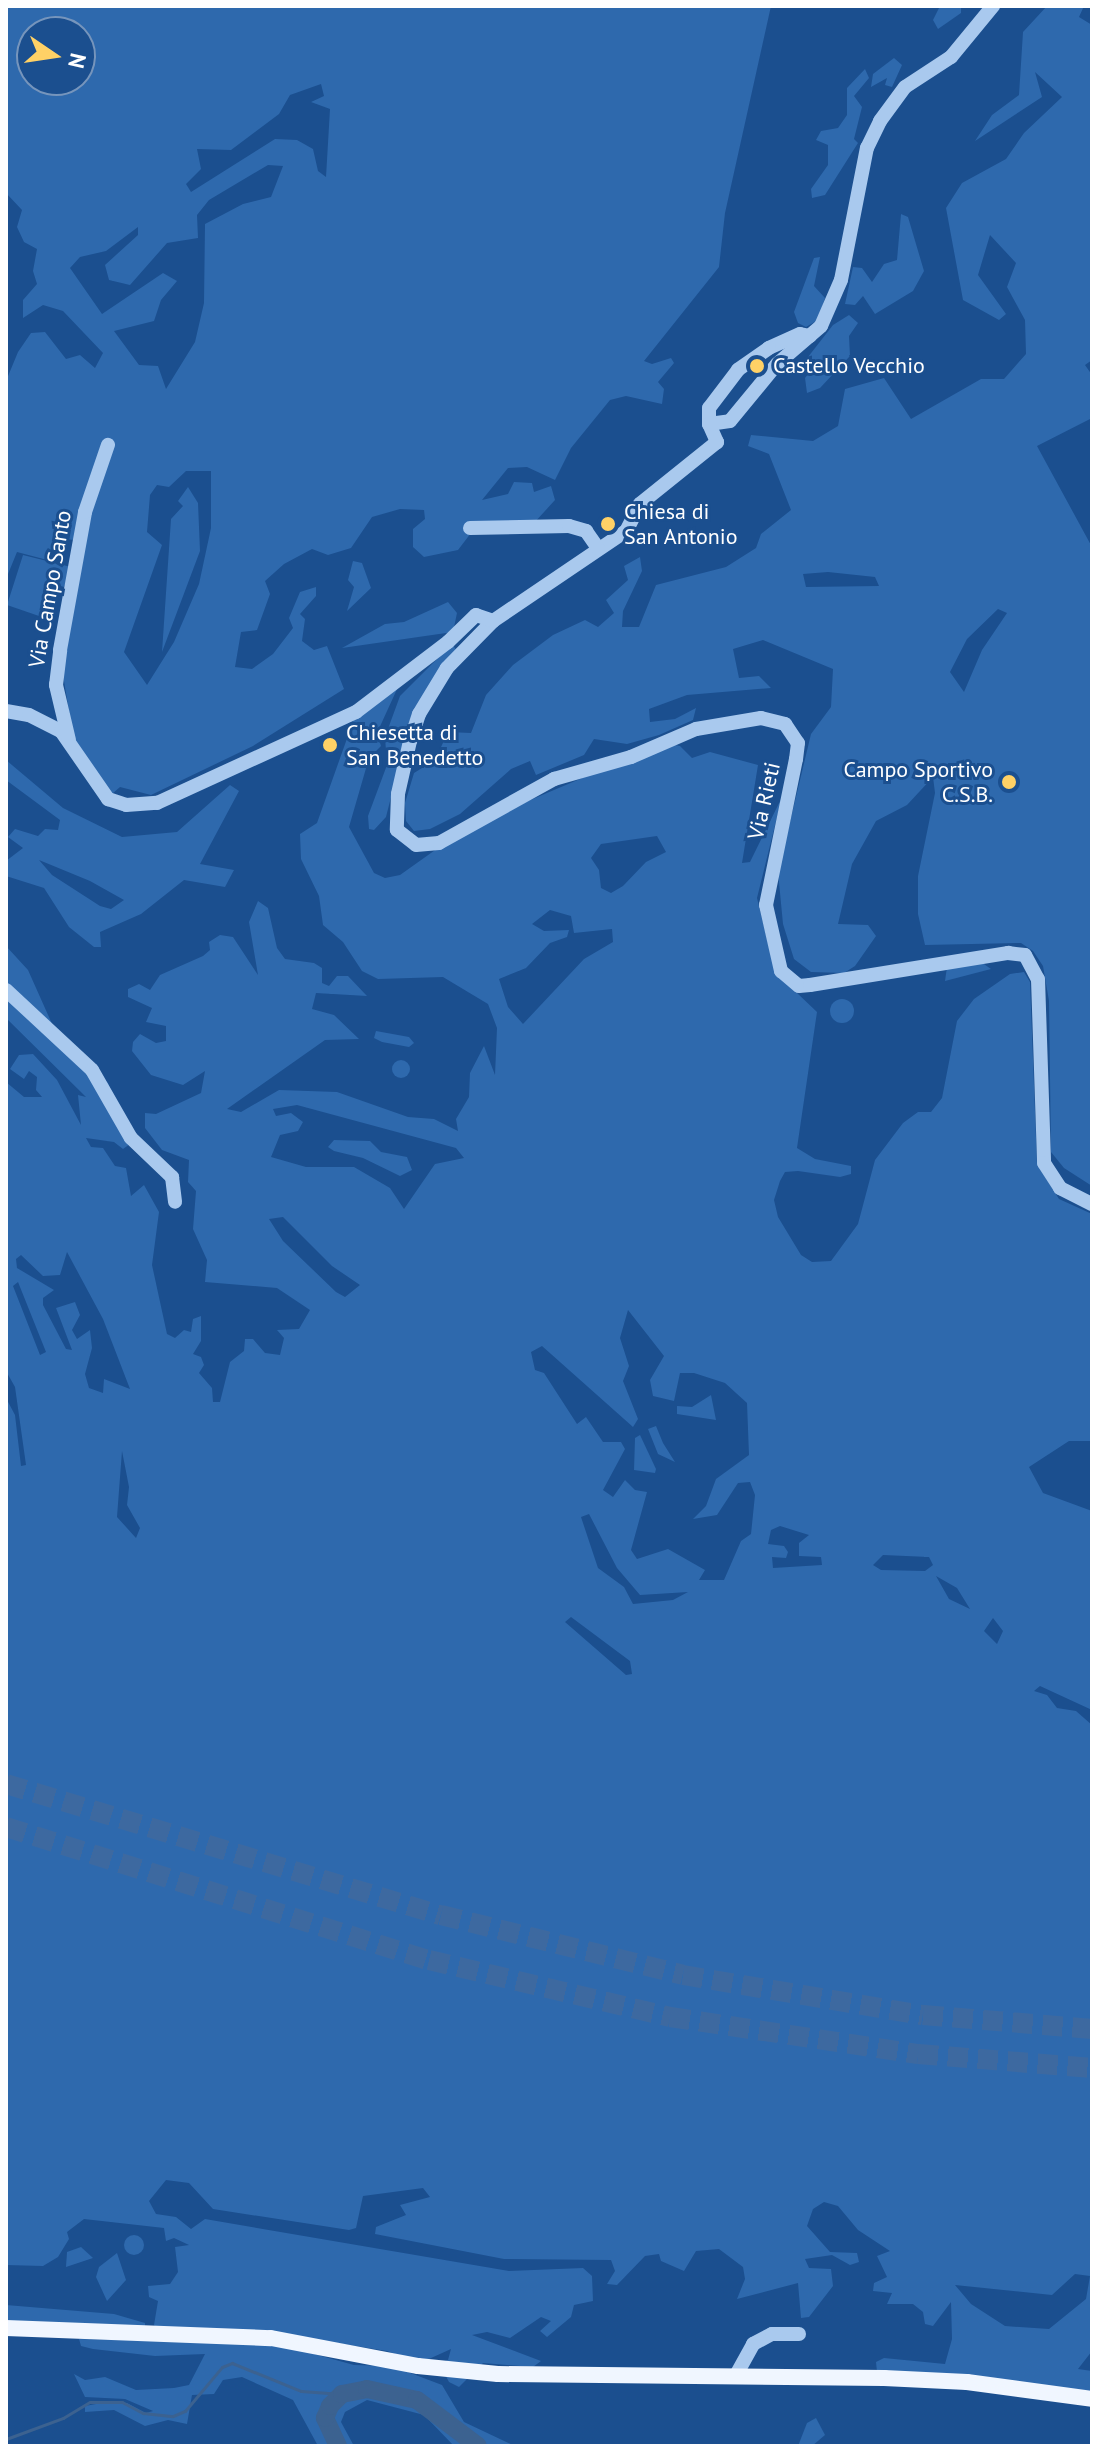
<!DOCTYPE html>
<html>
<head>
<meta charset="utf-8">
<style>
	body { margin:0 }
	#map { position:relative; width:1098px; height:2452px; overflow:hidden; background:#1b4f8f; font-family:"PT Sans",sans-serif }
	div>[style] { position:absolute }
	.green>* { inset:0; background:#2e69ad }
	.round { border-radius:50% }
	.stream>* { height:3px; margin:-1.5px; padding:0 1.5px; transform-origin:1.5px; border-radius:1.5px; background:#3c6290 }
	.river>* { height:18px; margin:-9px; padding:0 9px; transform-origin:9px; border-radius:9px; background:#3c6290 }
	.highway-tunnel>* { height:20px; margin-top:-10px; transform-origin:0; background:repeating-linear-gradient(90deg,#3d69a0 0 20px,transparent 0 30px) }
	.minor>* { height:14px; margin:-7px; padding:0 7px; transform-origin:7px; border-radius:7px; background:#a9c9ee }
	.major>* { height:16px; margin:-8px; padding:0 8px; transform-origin:8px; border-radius:8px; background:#f0f6ff }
	.dots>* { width:22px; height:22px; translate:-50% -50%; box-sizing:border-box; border:4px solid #1b4f8f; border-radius:50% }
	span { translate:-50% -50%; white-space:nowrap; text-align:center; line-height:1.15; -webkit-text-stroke:6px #1b4f8f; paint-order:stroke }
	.poi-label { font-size:22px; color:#fff }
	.left { translate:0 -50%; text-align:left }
	.right { translate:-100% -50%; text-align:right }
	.street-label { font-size:22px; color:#fff }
	.frame { position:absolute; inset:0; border:8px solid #fff; pointer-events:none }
	.north { position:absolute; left:16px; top:16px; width:80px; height:80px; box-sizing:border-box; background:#1b4f8f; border:2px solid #7695bc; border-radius:50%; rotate:103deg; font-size:22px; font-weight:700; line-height:32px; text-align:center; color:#fff }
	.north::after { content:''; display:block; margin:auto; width:28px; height:36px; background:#ffd166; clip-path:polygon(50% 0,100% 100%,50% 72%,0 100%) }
</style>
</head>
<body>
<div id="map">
	<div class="green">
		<i style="clip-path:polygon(evenodd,6px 6px,771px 6px,725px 213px,719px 267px,644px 361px,652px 364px,671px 358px,674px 363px,658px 382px,664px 389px,662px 404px,626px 396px,610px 400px,571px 448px,555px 480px,527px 467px,508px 468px,482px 500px,508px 494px,514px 482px,532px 483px,534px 492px,551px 486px,555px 500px,534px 523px,471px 533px,458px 550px,424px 557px,413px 547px,413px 529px,425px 519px,424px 510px,400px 509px,372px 517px,351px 548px,328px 555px,312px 549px,284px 564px,265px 581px,270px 594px,257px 630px,241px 632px,235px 667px,252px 669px,273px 654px,293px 628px,289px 618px,300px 592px,316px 587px,316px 596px,300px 614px,305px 619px,302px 641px,314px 650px,327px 646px,344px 689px,253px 746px,151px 795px,120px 787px,112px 794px,74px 741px,63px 675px,83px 541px,65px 539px,55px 562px,17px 552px,6px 579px,6px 381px,18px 352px,31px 333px,45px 332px,66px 359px,80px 355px,95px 368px,103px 353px,63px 311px,43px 305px,23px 318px,23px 300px,37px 284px,33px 271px,37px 249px,24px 242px,17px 227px,22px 210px,6px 193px,6px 6px,32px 32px,80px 32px,80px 80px,32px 80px,32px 32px,6px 6px,321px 84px,324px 96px,311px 102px,330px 109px,326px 177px,318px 171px,313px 149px,297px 140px,275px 139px,191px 192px,186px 184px,201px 169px,197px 149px,231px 150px,279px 114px,290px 95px,321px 84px,6px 6px,268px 165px,283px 166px,271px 197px,243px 204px,205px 224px,204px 303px,195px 342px,166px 389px,158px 366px,139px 365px,114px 331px,154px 321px,161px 300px,177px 281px,163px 273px,102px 314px,70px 268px,80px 257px,106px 251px,138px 227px,138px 235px,105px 265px,109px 280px,130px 285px,167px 243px,198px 238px,197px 215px,209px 200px,268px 165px,6px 6px,186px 471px,211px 471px,211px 528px,199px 584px,174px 642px,147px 685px,124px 652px,162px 545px,147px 532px,150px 495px,157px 485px,169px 487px,186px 471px)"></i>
		<i style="clip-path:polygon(940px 6px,961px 6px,961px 13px,938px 29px,933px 20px)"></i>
		<i style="clip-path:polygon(evenodd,1047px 6px,1084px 6px,1079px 17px,1092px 25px,1092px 360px,1085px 365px,1092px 375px,1092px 418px,1037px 446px,1092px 547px,1092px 1186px,1064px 1168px,1051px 1152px,1049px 1001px,1043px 966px,1033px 951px,1021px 943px,925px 945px,918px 914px,918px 876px,935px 793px,933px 777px,907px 805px,876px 821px,852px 864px,838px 924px,868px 925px,876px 936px,855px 966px,844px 973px,811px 972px,794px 959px,783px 924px,778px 872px,811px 734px,831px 707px,833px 669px,763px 640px,733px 649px,739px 678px,759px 676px,771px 688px,687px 695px,649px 709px,650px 722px,675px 719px,696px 708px,693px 720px,659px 735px,627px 744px,594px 739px,584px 755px,536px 775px,530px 761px,511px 769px,460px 814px,430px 829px,414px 831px,406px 821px,405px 803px,414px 773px,435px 760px,448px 732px,471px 733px,486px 695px,513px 665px,553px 635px,585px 620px,598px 627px,614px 613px,606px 600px,628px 580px,624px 566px,640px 557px,642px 571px,623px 611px,622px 627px,639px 627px,656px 585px,726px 567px,756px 548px,761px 534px,791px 510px,769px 454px,748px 446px,751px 435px,813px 441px,838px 426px,845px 389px,884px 378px,911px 419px,981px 379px,1004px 379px,1026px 354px,1025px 320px,1007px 287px,1016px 263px,990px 235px,978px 275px,1006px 314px,999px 320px,963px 300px,946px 208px,962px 183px,1006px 159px,1024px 133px,1062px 97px,1035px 72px,1042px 97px,975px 141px,992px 115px,1019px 95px,1023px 32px,1047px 6px,828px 572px,875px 577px,879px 586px,806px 587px,803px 574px,828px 572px,1047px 6px,998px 609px,1007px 613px,982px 650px,964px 692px,950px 672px,967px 639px,998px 609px)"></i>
		<i style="clip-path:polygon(894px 58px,902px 65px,892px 87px,885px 85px,887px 78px,871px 87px,873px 74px)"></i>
		<i style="clip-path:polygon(865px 69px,869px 78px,854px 96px,862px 107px,854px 139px,858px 143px,825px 195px,812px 198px,811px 189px,828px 165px,828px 145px,816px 140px,821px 131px,838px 128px,847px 115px,847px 88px)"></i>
		<i style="clip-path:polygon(901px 214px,908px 217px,924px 271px,913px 291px,875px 314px,863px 296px,855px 305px,845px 304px,853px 267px,862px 268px,872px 282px,884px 264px,897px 260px)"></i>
		<i style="clip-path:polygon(820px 257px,814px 286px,825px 298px,818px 320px,806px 327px,798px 323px,794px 312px,814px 258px)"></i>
		<i style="clip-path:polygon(849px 315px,858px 323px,849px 336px,850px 356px,820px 388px,807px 393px,805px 378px,814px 367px,808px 357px,833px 325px)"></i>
		<i style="clip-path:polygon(188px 487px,198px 503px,200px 551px,162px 652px,171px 519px,183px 506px,178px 501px)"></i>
		<i style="clip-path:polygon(23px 555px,71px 567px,64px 587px,51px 583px,39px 616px,7px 605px)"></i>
		<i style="clip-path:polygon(353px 561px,362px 563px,371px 588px,347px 611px,354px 587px,348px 580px)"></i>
		<i style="clip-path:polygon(448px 602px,457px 613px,453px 632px,342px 648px,385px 624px,404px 622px)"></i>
		<i style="clip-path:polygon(452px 644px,457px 651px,413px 710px,386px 817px,374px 830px,369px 829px,368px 816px,387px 765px,385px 737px,400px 696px)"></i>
		<i style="clip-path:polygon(evenodd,398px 687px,377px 733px,381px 746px,369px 758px,349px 827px,374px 873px,385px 878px,400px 875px,438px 848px,528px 801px,665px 743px,680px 746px,692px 758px,710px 752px,758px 765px,742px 863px,750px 862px,782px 797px,757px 898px,775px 972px,817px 1012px,797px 1148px,815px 1159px,851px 1166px,851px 1174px,840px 1177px,798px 1171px,785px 1172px,780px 1181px,774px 1200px,778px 1217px,801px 1255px,812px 1262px,831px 1261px,858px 1224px,875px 1160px,903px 1123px,918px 1112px,931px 1112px,942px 1098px,957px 1021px,974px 999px,1010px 974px,1024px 972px,1030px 982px,1037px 1164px,1059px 1199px,1092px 1214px,1092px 1441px,1069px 1441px,1029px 1467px,1043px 1493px,1092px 1511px,1092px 1710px,1040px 1686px,1034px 1691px,1047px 1695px,1057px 1708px,1076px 1711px,1092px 1725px,1092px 2351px,1078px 2369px,1092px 2371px,1092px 2391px,877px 2372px,876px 2362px,884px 2358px,945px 2364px,952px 2339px,951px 2302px,933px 2326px,925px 2324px,923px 2312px,913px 2304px,887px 2304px,892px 2293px,873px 2291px,874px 2283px,887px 2277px,877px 2256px,890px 2251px,858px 2230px,838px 2206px,824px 2202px,813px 2209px,807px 2226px,830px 2252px,857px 2253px,859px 2262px,850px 2265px,832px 2255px,805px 2259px,809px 2268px,831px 2269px,833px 2286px,809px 2317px,801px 2318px,798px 2283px,737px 2299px,745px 2279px,743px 2267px,719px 2249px,696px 2251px,684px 2271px,661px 2261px,659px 2254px,645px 2256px,617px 2285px,607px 2284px,615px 2271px,611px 2260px,504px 2259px,375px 2234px,376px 2227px,406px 2215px,400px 2205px,430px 2197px,423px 2188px,363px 2196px,356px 2228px,349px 2230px,213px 2209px,189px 2183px,166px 2180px,149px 2201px,156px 2214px,176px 2217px,191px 2229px,205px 2219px,509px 2271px,583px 2268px,592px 2276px,593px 2301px,574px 2305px,571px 2317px,547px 2337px,540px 2331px,551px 2321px,541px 2317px,510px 2338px,487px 2332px,472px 2335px,541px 2361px,533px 2367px,483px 2363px,459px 2387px,449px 2382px,439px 2363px,448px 2360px,451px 2349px,420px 2363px,387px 2351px,273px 2333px,160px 2332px,154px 2325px,158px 2301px,149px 2297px,148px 2286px,170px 2284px,178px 2272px,175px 2247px,189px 2245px,174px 2238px,166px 2241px,164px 2228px,84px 2219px,67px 2232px,69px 2239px,58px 2257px,43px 2266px,6px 2265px,6px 1398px,15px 1415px,21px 1466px,26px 1465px,15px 1387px,6px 1371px,6px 1082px,24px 1097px,42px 1097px,36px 1090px,37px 1077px,29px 1071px,24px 1079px,10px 1069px,19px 1055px,33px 1054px,57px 1080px,81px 1125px,78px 1095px,86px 1097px,6px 1018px,6px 946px,28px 970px,57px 1035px,108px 1083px,130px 1144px,123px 1149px,114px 1142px,86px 1138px,91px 1147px,103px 1148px,115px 1166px,126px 1168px,131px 1196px,144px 1185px,159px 1212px,152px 1265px,167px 1334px,175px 1338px,184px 1330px,191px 1332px,193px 1319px,201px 1316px,201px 1341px,193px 1354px,201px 1357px,204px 1365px,199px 1373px,212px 1388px,213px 1402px,220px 1402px,230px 1362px,244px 1351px,245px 1339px,253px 1339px,265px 1353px,280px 1355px,284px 1338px,277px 1330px,299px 1329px,310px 1310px,277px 1288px,205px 1282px,207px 1260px,193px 1229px,196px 1191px,188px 1182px,189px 1160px,162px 1150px,145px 1128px,145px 1113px,156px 1114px,201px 1093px,205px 1071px,183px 1085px,151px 1075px,132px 1051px,133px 1042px,140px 1034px,156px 1043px,166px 1041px,166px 1026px,146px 1022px,152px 1008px,128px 997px,128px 989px,139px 984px,150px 990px,160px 975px,203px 956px,210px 950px,209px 942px,220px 935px,233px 937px,258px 975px,249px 922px,258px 901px,268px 908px,277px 948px,285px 959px,314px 963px,322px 968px,322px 983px,329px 986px,337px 976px,348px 976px,367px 996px,316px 993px,312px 1009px,334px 1015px,359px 1039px,325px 1040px,227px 1109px,241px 1112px,279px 1090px,337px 1092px,408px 1117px,434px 1119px,458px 1131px,456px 1119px,469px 1097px,470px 1073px,484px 1046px,495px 1075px,497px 1028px,488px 1004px,443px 977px,378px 979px,362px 971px,343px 942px,323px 925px,319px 896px,301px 859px,300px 834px,317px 823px,355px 716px,398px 687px,657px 836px,666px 852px,646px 862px,623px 886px,611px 893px,601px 888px,599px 870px,591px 858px,601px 844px,657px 836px,398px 687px,550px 910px,571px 916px,574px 933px,612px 929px,613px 942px,584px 959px,523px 1024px,508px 1007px,499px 979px,526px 968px,550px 943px,567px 937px,569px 930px,544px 931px,532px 924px,550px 910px,398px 687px,297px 1105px,456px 1148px,464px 1158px,435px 1164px,404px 1209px,390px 1188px,354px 1167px,306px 1167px,271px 1157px,280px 1135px,298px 1131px,303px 1122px,291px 1113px,276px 1116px,273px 1109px,297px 1105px,398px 687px,283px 1217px,332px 1266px,360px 1285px,345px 1297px,336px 1292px,283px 1241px,269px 1219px,283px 1217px,398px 687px,67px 1252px,103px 1319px,130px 1389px,104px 1379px,103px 1393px,89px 1388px,85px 1374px,92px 1348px,90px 1330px,77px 1339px,72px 1330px,80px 1315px,75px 1302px,56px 1308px,72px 1350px,66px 1349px,43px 1305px,43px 1298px,54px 1290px,17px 1268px,16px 1259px,21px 1255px,43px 1276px,60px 1275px,67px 1252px,398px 687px,18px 1282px,46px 1352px,40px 1355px,13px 1286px,18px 1282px,398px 687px,628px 1310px,664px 1356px,650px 1380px,653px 1396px,674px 1401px,680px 1373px,694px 1373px,725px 1383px,747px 1403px,749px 1455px,716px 1479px,706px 1506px,693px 1519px,717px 1515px,738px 1483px,750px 1482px,755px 1495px,751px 1534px,741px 1541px,724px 1580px,699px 1580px,705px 1570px,668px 1549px,637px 1559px,631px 1550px,647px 1492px,635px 1490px,625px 1480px,613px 1497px,603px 1490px,625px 1449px,621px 1442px,603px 1442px,586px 1417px,577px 1424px,544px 1373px,535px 1370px,531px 1352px,542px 1346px,633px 1427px,638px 1419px,623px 1381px,629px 1366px,620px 1338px,628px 1310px,398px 687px,122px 1451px,129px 1487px,127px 1505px,140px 1528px,136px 1538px,117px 1517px,122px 1451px,398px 687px,589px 1514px,617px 1568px,640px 1595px,688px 1592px,673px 1600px,633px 1604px,624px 1587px,598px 1568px,581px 1517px,589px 1514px,398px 687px,780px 1526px,809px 1535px,799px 1543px,799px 1556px,821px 1557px,822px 1565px,773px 1568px,772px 1557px,786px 1558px,788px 1552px,784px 1546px,768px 1544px,771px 1530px,780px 1526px,398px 687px,883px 1555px,929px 1557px,933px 1565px,925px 1571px,881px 1570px,873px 1565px,883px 1555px,398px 687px,936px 1576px,957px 1588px,970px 1609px,949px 1599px,936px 1576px,398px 687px,571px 1617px,630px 1661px,632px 1674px,626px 1675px,565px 1622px,571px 1617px,398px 687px,993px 1618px,1003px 1631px,997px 1644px,984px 1631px,993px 1618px,398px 687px,1075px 2274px,1090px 2276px,1086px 2299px,1049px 2329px,1005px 2326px,971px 2304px,955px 2285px,1052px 2295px,1075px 2274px)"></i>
		<i style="clip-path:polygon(evenodd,6px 760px,63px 808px,122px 837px,177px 832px,230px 785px,239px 791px,200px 864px,234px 870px,225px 887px,184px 880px,141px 914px,100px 932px,101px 947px,94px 947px,69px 927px,44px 888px,6px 876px,6px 861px,23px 848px,8px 837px,15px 829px,38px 836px,45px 829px,58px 830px,60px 820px,6px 780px,6px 760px,39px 860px,90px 881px,124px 900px,111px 909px,100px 906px,52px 875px,39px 860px)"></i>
		<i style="clip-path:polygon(981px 962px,991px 969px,945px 981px,947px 967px)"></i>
		<i class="round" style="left:830px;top:999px;width:24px;height:24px"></i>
		<i style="clip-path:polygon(376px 1031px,409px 1037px,414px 1043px,409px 1047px,382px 1042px,374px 1038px)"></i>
		<i class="round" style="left:392px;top:1060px;width:18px;height:18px"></i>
		<i style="clip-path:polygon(334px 1140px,370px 1141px,381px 1152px,407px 1157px,412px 1170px,400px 1176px,363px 1158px,334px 1151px,328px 1147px)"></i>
		<i style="clip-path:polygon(711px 1395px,716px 1420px,677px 1414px,677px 1406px,692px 1407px)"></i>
		<i style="clip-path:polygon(656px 1426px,663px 1443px,675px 1462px,658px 1454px,648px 1429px)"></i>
		<i style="clip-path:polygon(640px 1435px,656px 1469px,655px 1473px,634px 1470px,635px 1438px)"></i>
		<i class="round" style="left:124px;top:2235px;width:20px;height:20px"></i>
		<i style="clip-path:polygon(81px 2247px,93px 2258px,66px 2267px,67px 2252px)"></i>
		<i style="clip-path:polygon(117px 2253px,126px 2280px,107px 2301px,96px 2277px,99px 2267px)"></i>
		<i style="clip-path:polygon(6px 2305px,114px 2314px,145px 2323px,145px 2331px,6px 2323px)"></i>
		<i style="clip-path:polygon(79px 2339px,274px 2343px,354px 2365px,392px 2366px,442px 2385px,464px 2422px,515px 2446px,454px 2446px,424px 2415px,367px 2400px,345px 2412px,341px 2422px,354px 2446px,318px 2446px,293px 2400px,242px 2377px,223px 2380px,214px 2394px,192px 2395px,187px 2424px,168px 2420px,145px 2426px,114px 2410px,85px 2412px,85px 2406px,107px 2402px,127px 2403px,146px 2413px,153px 2411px,125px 2399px,85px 2397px,74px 2374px,85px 2380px,105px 2377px,136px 2390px,174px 2388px,189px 2385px,205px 2354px,155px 2356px,93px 2349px,81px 2346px)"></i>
		<i style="clip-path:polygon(816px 2418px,825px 2435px,812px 2446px,798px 2446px,807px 2423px)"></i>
	</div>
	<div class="stream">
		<i style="left:6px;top:2439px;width:61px;rotate:-20.2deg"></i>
		<i style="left:63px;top:2418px;width:31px;rotate:-31deg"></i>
		<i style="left:90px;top:2402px;width:32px"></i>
		<i style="left:122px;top:2402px;width:24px;rotate:28deg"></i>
		<i style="left:143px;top:2413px;width:30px;rotate:6deg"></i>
		<i style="left:173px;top:2416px;width:13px;rotate:-23deg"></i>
		<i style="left:185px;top:2411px;width:57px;rotate:-49.9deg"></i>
		<i style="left:222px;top:2367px;width:11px;rotate:-22deg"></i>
		<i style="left:232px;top:2363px;width:74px;rotate:22.1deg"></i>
		<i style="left:301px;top:2391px;width:41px;rotate:4.2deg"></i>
	</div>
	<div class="river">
		<i style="left:338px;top:2446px;width:31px;rotate:-115deg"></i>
		<i style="left:325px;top:2418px;width:13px;rotate:-67deg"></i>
		<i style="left:330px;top:2406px;width:17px;rotate:-45deg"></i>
		<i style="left:342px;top:2394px;width:25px;rotate:-11deg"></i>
		<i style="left:367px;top:2389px;width:51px;rotate:12.4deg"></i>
		<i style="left:417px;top:2400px;width:76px;rotate:37deg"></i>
	</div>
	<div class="highway-tunnel">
		<i style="left:6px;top:1784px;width:454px;rotate:16.8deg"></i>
		<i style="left:441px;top:1915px;width:249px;rotate:13.9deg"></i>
		<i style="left:683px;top:1975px;width:243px;rotate:9.5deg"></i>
		<i style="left:923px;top:2015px;width:170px;rotate:4.7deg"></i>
		<i style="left:6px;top:1827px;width:443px;rotate:17.5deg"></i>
		<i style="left:429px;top:1960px;width:248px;rotate:13.3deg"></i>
		<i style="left:670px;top:2017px;width:251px;rotate:8.5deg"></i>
		<i style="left:918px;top:2054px;width:175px;rotate:4.6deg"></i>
	</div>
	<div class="minor">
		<i style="left:810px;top:336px;width:10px;rotate:-169deg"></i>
		<i style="left:800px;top:334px;width:34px;rotate:156deg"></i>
		<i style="left:769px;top:348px;width:38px;rotate:145deg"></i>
		<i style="left:738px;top:370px;width:48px;rotate:127.3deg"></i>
		<i style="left:709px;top:408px;width:16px;rotate:90deg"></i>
		<i style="left:709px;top:424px;width:20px;rotate:66deg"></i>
		<i style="left:717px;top:442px;width:99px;rotate:141.2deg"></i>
		<i style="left:640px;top:504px;width:30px;rotate:117deg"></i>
		<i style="left:626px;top:531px;width:161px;rotate:145.9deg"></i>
		<i style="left:493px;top:621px;width:66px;rotate:134.4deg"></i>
		<i style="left:447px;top:668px;width:54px;rotate:121.3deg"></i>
		<i style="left:419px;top:714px;width:28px;rotate:108deg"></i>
		<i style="left:410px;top:741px;width:54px;rotate:102.8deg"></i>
		<i style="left:398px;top:794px;width:36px;rotate:92deg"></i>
		<i style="left:397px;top:830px;width:24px;rotate:38deg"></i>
		<i style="left:416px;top:845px;width:23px;rotate:-5deg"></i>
		<i style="left:439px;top:843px;width:132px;rotate:-29.1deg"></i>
		<i style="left:554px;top:779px;width:80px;rotate:-15.9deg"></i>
		<i style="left:631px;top:757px;width:71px;rotate:-23.3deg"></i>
		<i style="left:696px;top:729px;width:66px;rotate:-9.6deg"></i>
		<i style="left:761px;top:718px;width:25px;rotate:14deg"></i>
		<i style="left:785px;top:724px;width:23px;rotate:56deg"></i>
		<i style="left:798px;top:743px;width:16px;rotate:97deg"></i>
		<i style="left:796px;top:759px;width:149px;rotate:101.6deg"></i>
		<i style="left:766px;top:905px;width:68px;rotate:77.2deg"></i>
		<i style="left:781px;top:971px;width:23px;rotate:40deg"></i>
		<i style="left:799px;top:986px;width:11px;rotate:-5deg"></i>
		<i style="left:810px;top:985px;width:201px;rotate:-9.2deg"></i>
		<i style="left:1008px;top:953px;width:17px;rotate:7deg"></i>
		<i style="left:1025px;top:955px;width:27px;rotate:62deg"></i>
		<i style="left:1038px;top:979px;width:184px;rotate:88.1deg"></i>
		<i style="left:1044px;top:1163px;width:30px;rotate:57deg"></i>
		<i style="left:1060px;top:1188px;width:36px;rotate:27deg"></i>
		<i style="left:709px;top:424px;width:21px;rotate:-8deg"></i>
		<i style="left:730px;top:421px;width:74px;rotate:-50.5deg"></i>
		<i style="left:777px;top:364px;width:58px;rotate:-40.8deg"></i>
		<i style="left:821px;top:326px;width:50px;rotate:-66.5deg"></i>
		<i style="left:841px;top:280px;width:135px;rotate:-78.9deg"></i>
		<i style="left:867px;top:148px;width:30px;rotate:-64deg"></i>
		<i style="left:880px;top:121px;width:42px;rotate:-53.7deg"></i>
		<i style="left:905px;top:87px;width:55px;rotate:-33.1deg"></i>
		<i style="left:951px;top:57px;width:66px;rotate:-50.5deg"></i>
		<i style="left:470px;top:528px;width:99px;rotate:-1.2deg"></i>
		<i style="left:569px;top:526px;width:18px;rotate:16deg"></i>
		<i style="left:586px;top:531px;width:21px;rotate:55deg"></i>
		<i style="left:6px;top:711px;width:23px;rotate:10deg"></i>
		<i style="left:29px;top:715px;width:36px;rotate:27deg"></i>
		<i style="left:61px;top:731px;width:83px;rotate:55.3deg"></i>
		<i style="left:108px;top:799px;width:19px;rotate:18deg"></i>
		<i style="left:126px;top:805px;width:31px;rotate:-4deg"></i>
		<i style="left:157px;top:803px;width:219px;rotate:-24.6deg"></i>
		<i style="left:356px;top:712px;width:116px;rotate:-37.3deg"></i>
		<i style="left:448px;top:642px;width:39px;rotate:-44deg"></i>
		<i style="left:476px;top:615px;width:18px;rotate:19deg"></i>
		<i style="left:69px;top:740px;width:57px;rotate:-103.3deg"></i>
		<i style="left:56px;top:685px;width:35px;rotate:-83deg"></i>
		<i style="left:60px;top:650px;width:140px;rotate:-79.7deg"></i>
		<i style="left:85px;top:512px;width:71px;rotate:-71.1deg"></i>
		<i style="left:6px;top:990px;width:117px;rotate:42.9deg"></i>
		<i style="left:92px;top:1070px;width:78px;rotate:60.2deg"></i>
		<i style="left:131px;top:1138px;width:57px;rotate:43.6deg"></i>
		<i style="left:172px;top:1177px;width:25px;rotate:83deg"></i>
		<i style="left:735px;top:2377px;width:38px;rotate:-61deg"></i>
		<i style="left:753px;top:2344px;width:21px;rotate:-28deg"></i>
		<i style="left:772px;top:2334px;width:27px"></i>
	</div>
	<div class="major">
		<i style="left:6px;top:2328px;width:265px;rotate:2.2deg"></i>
		<i style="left:271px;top:2338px;width:150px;rotate:10.8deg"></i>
		<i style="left:418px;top:2366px;width:80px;rotate:5.7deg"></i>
		<i style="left:498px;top:2374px;width:386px;rotate:0.6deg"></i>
		<i style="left:884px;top:2378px;width:83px;rotate:2.8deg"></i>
		<i style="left:967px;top:2382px;width:126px;rotate:7.7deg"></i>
	</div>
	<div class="dots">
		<i style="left:757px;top:366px;background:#ffd166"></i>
		<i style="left:608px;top:524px;background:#ffd166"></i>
		<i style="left:330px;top:745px;background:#ffd166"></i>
		<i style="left:1009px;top:782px;background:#ffd166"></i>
	</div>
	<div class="poi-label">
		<span class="left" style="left:773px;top:366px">Castello Vecchio</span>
		<span class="left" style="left:624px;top:524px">Chiesa di<br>San Antonio</span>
		<span class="left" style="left:346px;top:745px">Chiesetta di<br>San Benedetto</span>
		<span class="right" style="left:993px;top:782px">Campo Sportivo<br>C.S.B.</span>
	</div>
	<div class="street-label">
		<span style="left:50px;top:589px;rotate:-80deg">Via Campo Santo</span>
		<span style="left:764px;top:801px;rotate:-77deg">Via Rieti</span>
	</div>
	<div class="frame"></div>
	<div class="north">N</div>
</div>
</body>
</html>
